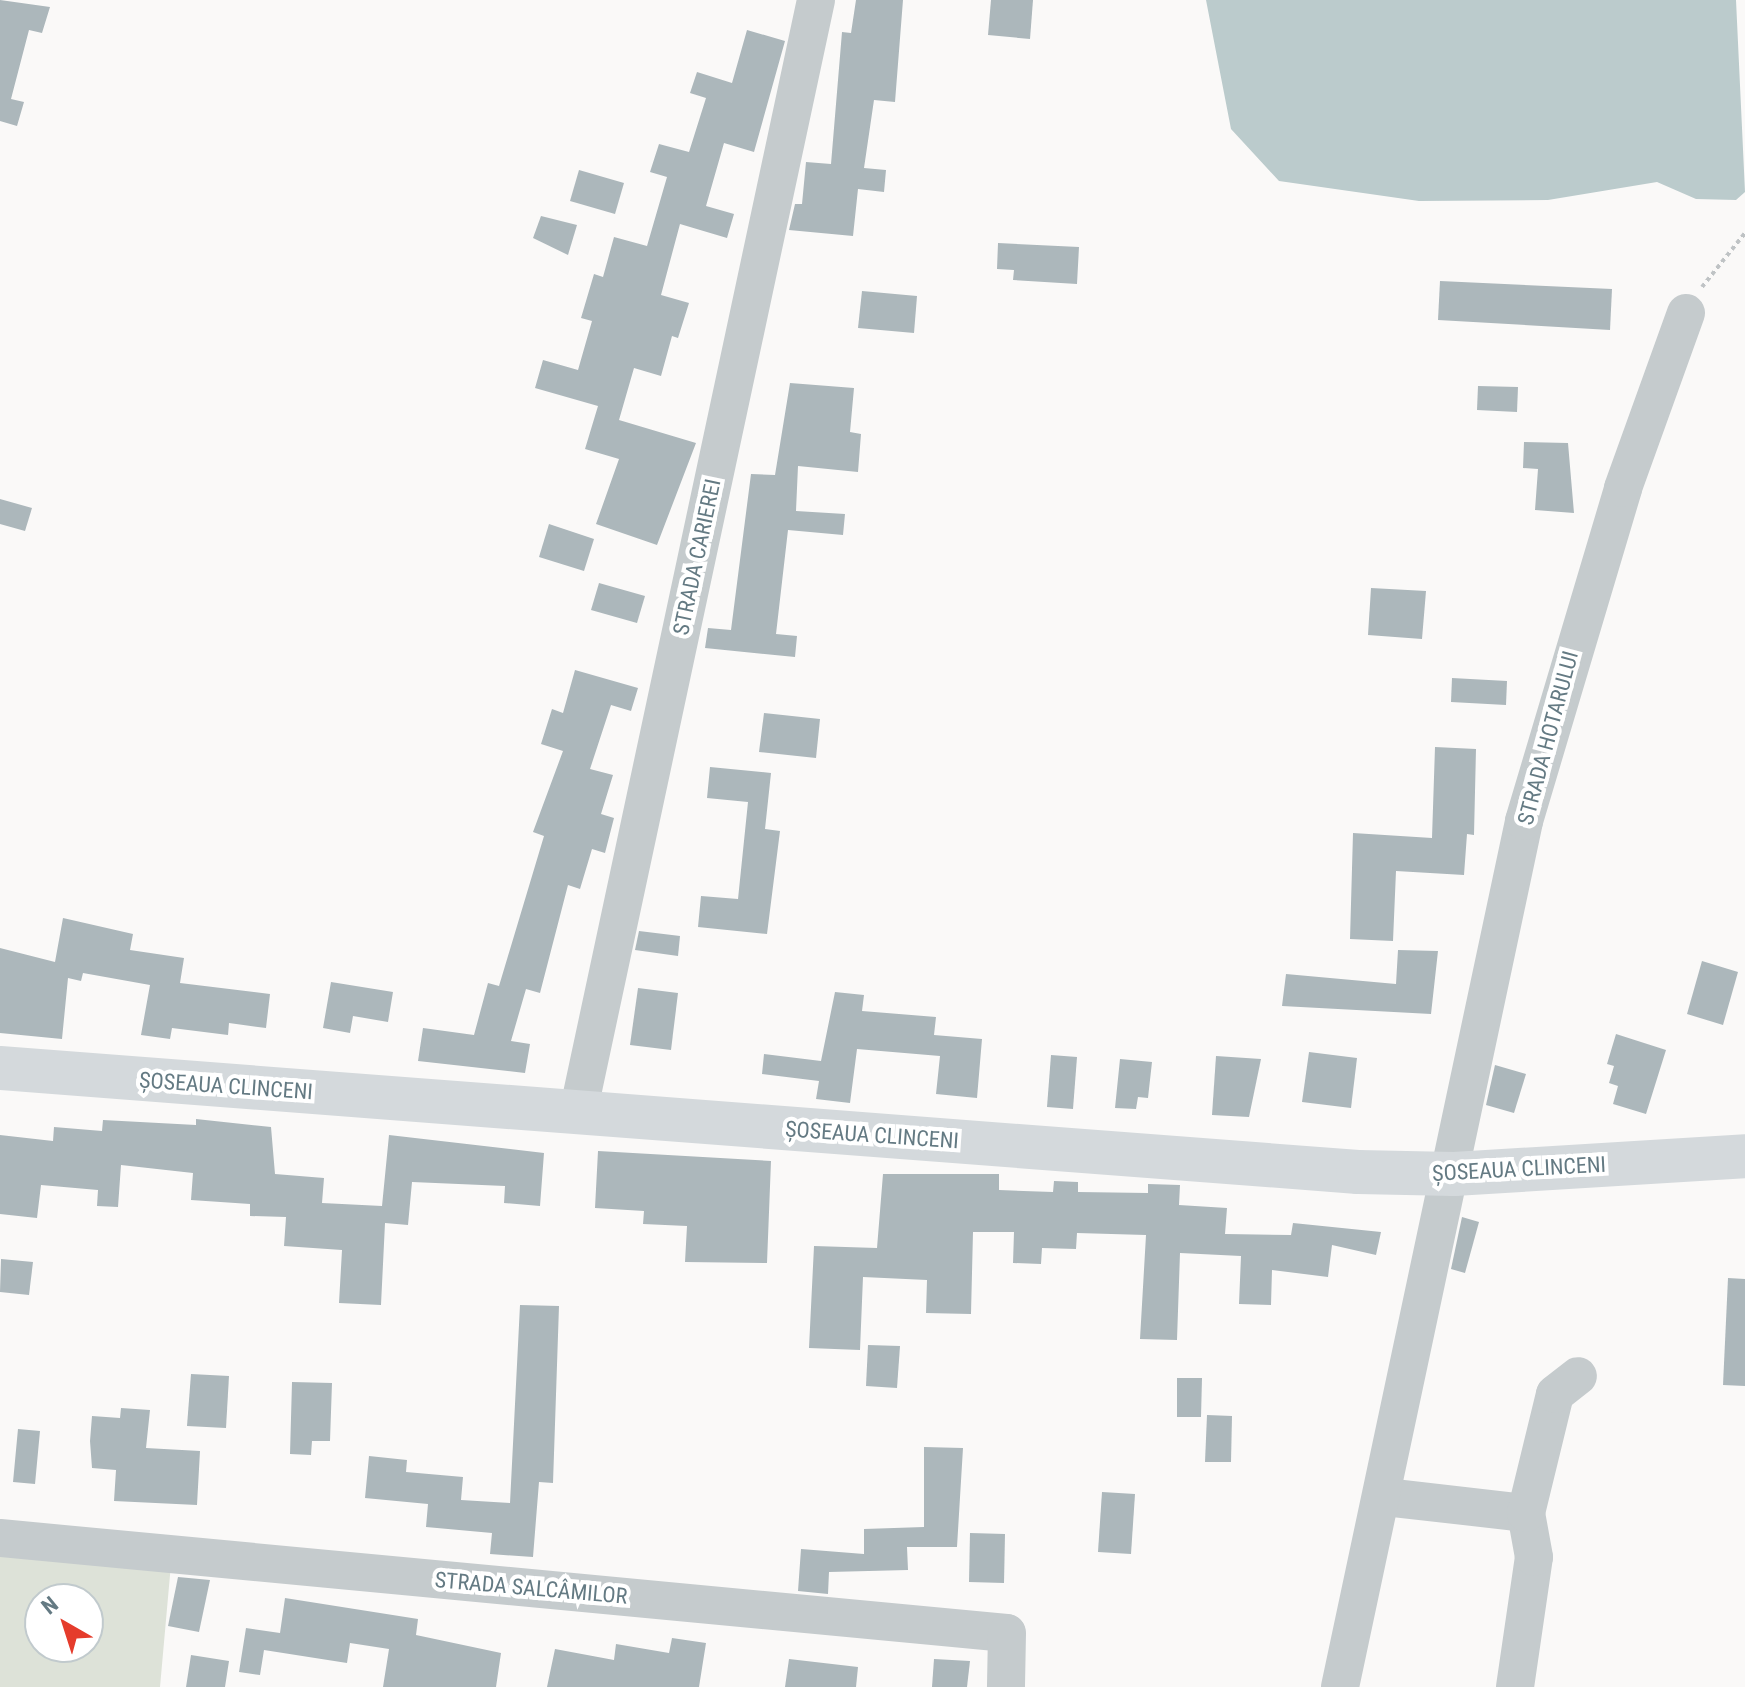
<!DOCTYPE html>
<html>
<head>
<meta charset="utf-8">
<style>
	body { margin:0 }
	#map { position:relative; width:1745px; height:1687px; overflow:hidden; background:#faf9f8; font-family:"Roboto Condensed",sans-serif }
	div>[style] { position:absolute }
	.green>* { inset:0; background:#dde2d8 }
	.water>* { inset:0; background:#bbcbcc }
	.building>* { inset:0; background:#acb7bb }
	.path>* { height:4px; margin-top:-2px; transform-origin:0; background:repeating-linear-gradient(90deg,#bfc3c5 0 4px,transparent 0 8px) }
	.minor>* { height:38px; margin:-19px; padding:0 19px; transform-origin:19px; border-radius:19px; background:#c5cbcd }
	.major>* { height:44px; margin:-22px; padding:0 22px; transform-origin:22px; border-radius:22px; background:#d4d9dc }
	span { translate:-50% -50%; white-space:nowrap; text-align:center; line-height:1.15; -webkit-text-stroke:8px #fff; paint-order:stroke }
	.street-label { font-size:22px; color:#647a83 }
	.north { position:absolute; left:24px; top:1583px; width:80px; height:80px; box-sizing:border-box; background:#fff; border:2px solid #c1cacd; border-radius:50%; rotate:321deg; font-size:22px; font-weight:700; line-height:32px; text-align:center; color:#647a83 }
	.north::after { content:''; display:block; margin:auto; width:28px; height:36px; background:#e53c2c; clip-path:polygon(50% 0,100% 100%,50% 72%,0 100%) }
</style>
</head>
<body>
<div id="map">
	<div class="green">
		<i style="clip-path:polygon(evenodd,0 1545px,171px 1564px,160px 1687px,0 1687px,0 1545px,40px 1599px,88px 1599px,88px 1647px,40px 1647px,40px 1599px)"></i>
	</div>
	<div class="water">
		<i style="clip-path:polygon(1206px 0,1736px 0,1745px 192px,1736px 200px,1696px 199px,1657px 182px,1548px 200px,1419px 201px,1279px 181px,1231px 129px)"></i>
	</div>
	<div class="building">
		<i style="clip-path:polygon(0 0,50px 7px,42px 33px,29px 30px,11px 99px,24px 102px,17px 126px,0 121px)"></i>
		<i style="clip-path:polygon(856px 0,903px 0,895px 102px,874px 100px,864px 168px,886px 170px,884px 192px,858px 189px,853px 236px,789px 230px,795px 204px,802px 204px,806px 162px,831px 164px,842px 32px,851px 33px)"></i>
		<i style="clip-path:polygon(991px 0,1033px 0,1030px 39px,988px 35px)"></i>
		<i style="clip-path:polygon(747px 30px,785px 41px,754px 152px,724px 143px,706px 206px,734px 214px,727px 238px,680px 224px,661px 295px,689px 303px,678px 338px,672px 336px,661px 376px,634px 368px,619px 420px,696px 443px,657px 545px,596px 524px,619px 459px,585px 449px,598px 406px,535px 388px,543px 360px,578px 370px,592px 321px,581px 318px,594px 274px,603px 277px,614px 237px,647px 246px,667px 177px,650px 172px,659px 144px,689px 152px,706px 98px,690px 93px,697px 72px,732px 83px)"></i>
		<i style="clip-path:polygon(579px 170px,624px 183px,615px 214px,570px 201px)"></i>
		<i style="clip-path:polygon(541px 216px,577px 225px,568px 255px,533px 238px)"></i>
		<i style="clip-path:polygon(998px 243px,1079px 247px,1077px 284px,1013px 280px,1014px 270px,997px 269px)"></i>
		<i style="clip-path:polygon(1440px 281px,1612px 289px,1610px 330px,1438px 320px)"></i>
		<i style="clip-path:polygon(862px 291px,917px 296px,914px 333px,858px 328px)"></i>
		<i style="clip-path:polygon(790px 383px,854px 388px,850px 432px,861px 434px,858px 472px,798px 466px,796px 511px,845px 514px,843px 535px,788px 530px,776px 634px,797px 636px,795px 657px,705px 648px,708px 628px,731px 630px,751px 474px,775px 475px)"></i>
		<i style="clip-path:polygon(1478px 386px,1518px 387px,1517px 412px,1477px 410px)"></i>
		<i style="clip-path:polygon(1524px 442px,1568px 443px,1574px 513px,1535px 510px,1538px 469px,1523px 468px)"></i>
		<i style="clip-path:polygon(0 499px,32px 508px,25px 531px,0 524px)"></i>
		<i style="clip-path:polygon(549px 524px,594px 539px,584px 571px,539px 557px)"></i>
		<i style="clip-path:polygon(599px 583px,645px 596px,637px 623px,591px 610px)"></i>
		<i style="clip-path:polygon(1371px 588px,1426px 591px,1422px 639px,1368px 635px)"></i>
		<i style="clip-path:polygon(575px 670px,638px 688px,631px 711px,611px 705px,590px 769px,613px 775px,601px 814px,614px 818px,605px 853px,592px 849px,580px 889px,568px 885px,540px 993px,526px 989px,511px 1041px,530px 1044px,525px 1073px,418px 1061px,423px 1028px,474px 1035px,488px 983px,499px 986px,544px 836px,533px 832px,563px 751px,541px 744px,552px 709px,563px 713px)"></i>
		<i style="clip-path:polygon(1452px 678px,1507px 681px,1506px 705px,1451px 702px)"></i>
		<i style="clip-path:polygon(764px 713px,820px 719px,816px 758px,759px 752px)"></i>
		<i style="clip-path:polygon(1435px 747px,1476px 749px,1474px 835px,1467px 834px,1464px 875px,1396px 871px,1393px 941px,1350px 939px,1353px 833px,1432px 838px)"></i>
		<i style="clip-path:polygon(710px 767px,771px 773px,765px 829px,780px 831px,767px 934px,698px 927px,701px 896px,738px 899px,748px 802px,707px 798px)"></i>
		<i style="clip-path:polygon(63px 918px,133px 934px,130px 950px,184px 958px,180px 983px,270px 994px,266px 1028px,229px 1023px,228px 1035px,172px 1028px,170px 1039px,141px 1035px,150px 985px,83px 973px,81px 981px,68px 978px,62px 1039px,0 1033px,0 948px,55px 962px)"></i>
		<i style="clip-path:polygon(639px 931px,680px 936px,678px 956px,635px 950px)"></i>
		<i style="clip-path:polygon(1398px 950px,1438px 951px,1431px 1014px,1282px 1006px,1286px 974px,1396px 984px)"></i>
		<i style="clip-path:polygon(1702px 961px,1738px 972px,1723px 1025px,1687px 1014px)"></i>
		<i style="clip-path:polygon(331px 982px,393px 992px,388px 1022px,353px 1016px,350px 1033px,323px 1028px)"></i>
		<i style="clip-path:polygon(638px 988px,678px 993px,671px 1050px,630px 1045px)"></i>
		<i style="clip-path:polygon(835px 992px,864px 995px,862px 1011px,936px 1017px,934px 1035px,982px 1039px,977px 1098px,936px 1094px,940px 1056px,857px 1049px,850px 1103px,816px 1099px,819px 1081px,762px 1074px,764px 1054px,821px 1061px)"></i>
		<i style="clip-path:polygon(1616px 1034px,1666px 1050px,1646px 1114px,1613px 1104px,1618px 1086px,1609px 1083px,1614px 1066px,1607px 1064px)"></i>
		<i style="clip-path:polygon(1309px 1052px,1357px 1058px,1351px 1108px,1302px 1102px)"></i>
		<i style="clip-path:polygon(1051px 1055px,1077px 1057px,1073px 1109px,1047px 1107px)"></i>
		<i style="clip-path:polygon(1216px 1056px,1261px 1059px,1249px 1117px,1212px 1115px)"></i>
		<i style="clip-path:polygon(1120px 1059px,1152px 1062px,1148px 1098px,1138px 1097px,1136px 1109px,1115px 1108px)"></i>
		<i style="clip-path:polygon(1495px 1065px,1526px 1074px,1514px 1113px,1486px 1105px)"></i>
		<i style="clip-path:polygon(196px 1119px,271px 1127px,275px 1174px,324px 1178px,322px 1203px,382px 1206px,389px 1135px,544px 1153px,540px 1206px,504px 1203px,505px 1186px,412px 1182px,408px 1225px,385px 1223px,381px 1305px,339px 1303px,342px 1250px,284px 1246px,286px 1217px,250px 1216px,250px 1204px,191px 1200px,193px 1173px,121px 1165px,118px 1207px,97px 1206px,98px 1190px,41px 1185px,37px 1218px,0 1214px,0 1135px,53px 1141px,54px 1127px,102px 1131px,103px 1120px,196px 1125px)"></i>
		<i style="clip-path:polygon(598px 1151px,771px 1161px,767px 1263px,685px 1262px,687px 1226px,643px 1224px,644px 1211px,595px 1208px)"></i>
		<i style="clip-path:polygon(883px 1174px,999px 1174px,999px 1190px,1053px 1192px,1054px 1181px,1078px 1182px,1078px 1192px,1148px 1193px,1148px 1184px,1180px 1185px,1179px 1205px,1227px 1208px,1225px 1234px,1291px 1235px,1293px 1223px,1381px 1232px,1376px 1255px,1332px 1245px,1328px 1277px,1272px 1270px,1271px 1305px,1239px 1304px,1241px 1256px,1180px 1253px,1177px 1340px,1140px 1339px,1146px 1235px,1077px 1233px,1076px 1249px,1042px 1248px,1041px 1264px,1013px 1263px,1014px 1232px,973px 1232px,971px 1314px,926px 1313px,927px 1280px,863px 1277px,860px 1350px,809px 1348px,814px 1246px,877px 1248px)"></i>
		<i style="clip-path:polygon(1462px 1217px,1479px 1222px,1465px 1273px,1451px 1269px)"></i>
		<i style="clip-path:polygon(1px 1259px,33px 1262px,29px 1295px,0 1292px)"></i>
		<i style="clip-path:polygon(1728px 1278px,1745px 1279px,1745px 1386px,1723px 1385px)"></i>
		<i style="clip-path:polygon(520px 1305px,559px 1306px,553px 1483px,539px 1482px,533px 1557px,490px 1554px,492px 1533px,426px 1527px,428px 1504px,365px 1498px,369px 1456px,407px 1460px,406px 1472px,463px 1477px,461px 1500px,510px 1503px)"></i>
		<i style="clip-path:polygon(868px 1345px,900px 1346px,897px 1388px,866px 1386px)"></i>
		<i style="clip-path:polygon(191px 1374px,229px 1376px,226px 1428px,187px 1426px)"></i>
		<i style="clip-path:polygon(1177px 1378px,1202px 1378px,1201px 1417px,1177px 1417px)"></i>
		<i style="clip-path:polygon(292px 1382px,332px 1383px,330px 1441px,312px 1441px,311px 1455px,290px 1454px)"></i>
		<i style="clip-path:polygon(121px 1408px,150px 1410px,146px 1448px,200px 1451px,197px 1505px,114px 1501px,116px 1470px,92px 1468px,90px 1441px,92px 1416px,120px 1418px)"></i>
		<i style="clip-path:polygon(1207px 1415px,1232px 1416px,1231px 1462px,1205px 1462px)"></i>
		<i style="clip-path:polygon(18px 1429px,40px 1431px,35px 1484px,13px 1482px)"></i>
		<i style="clip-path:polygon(924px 1447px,963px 1448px,957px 1547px,907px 1547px,908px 1570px,829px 1572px,828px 1594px,798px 1591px,801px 1549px,864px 1554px,864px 1529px,924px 1527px)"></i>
		<i style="clip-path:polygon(1102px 1492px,1135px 1494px,1131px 1554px,1098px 1552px)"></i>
		<i style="clip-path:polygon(970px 1533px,1005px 1534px,1004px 1583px,969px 1582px)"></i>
		<i style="clip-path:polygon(178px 1577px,210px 1580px,199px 1632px,168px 1626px)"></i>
		<i style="clip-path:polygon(285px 1598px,418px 1619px,416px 1635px,501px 1653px,496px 1687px,383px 1687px,389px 1649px,350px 1643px,347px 1663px,264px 1650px,260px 1675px,239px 1672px,246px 1628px,280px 1633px)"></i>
		<i style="clip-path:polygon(672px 1638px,706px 1643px,699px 1687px,547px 1687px,555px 1649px,614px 1660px,616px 1644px,669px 1653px)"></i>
		<i style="clip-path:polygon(191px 1655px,229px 1661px,225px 1687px,186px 1687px)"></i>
		<i style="clip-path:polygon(789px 1659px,858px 1667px,856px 1687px,785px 1687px)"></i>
		<i style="clip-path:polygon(934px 1659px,970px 1661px,967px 1687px,932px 1687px)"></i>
	</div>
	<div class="path">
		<i style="left:1702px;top:287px;width:69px;rotate:-51.5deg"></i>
	</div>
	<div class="minor">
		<i style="left:578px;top:1113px;width:1138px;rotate:-77.93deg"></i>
		<i style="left:1385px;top:1497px;width:142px;rotate:6.5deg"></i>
		<i style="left:0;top:1538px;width:1011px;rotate:5.39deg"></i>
		<i style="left:1007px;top:1633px;width:54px;rotate:91.1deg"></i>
		<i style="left:1340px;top:1687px;width:885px;rotate:-78deg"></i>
		<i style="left:1524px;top:821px;width:347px;rotate:-73.4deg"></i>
		<i style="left:1623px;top:488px;width:186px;rotate:-70.2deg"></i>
		<i style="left:1515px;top:1687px;width:131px;rotate:-81.7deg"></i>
		<i style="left:1534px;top:1557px;width:45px;rotate:-100.3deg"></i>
		<i style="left:1526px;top:1513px;width:122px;rotate:-76.3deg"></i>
		<i style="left:1555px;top:1394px;width:29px;rotate:-38deg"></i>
	</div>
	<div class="major">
		<i style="left:0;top:1068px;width:1362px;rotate:4.38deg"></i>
		<i style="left:1358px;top:1172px;width:96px;rotate:1.2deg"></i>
		<i style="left:1454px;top:1174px;width:292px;rotate:-3.5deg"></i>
	</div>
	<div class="street-label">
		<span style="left:697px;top:557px;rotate:-78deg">STRADA CARIEREI</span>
		<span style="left:1548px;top:738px;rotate:-75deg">STRADA HOTARULUI</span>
		<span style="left:226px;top:1086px;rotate:4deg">ȘOSEAUA CLINCENI</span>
		<span style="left:872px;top:1135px;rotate:4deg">ȘOSEAUA CLINCENI</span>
		<span style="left:1519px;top:1169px;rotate:-3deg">ȘOSEAUA CLINCENI</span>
		<span style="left:531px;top:1588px;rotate:5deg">STRADA SALCÂMILOR</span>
	</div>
	<div class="north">N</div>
</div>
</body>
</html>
